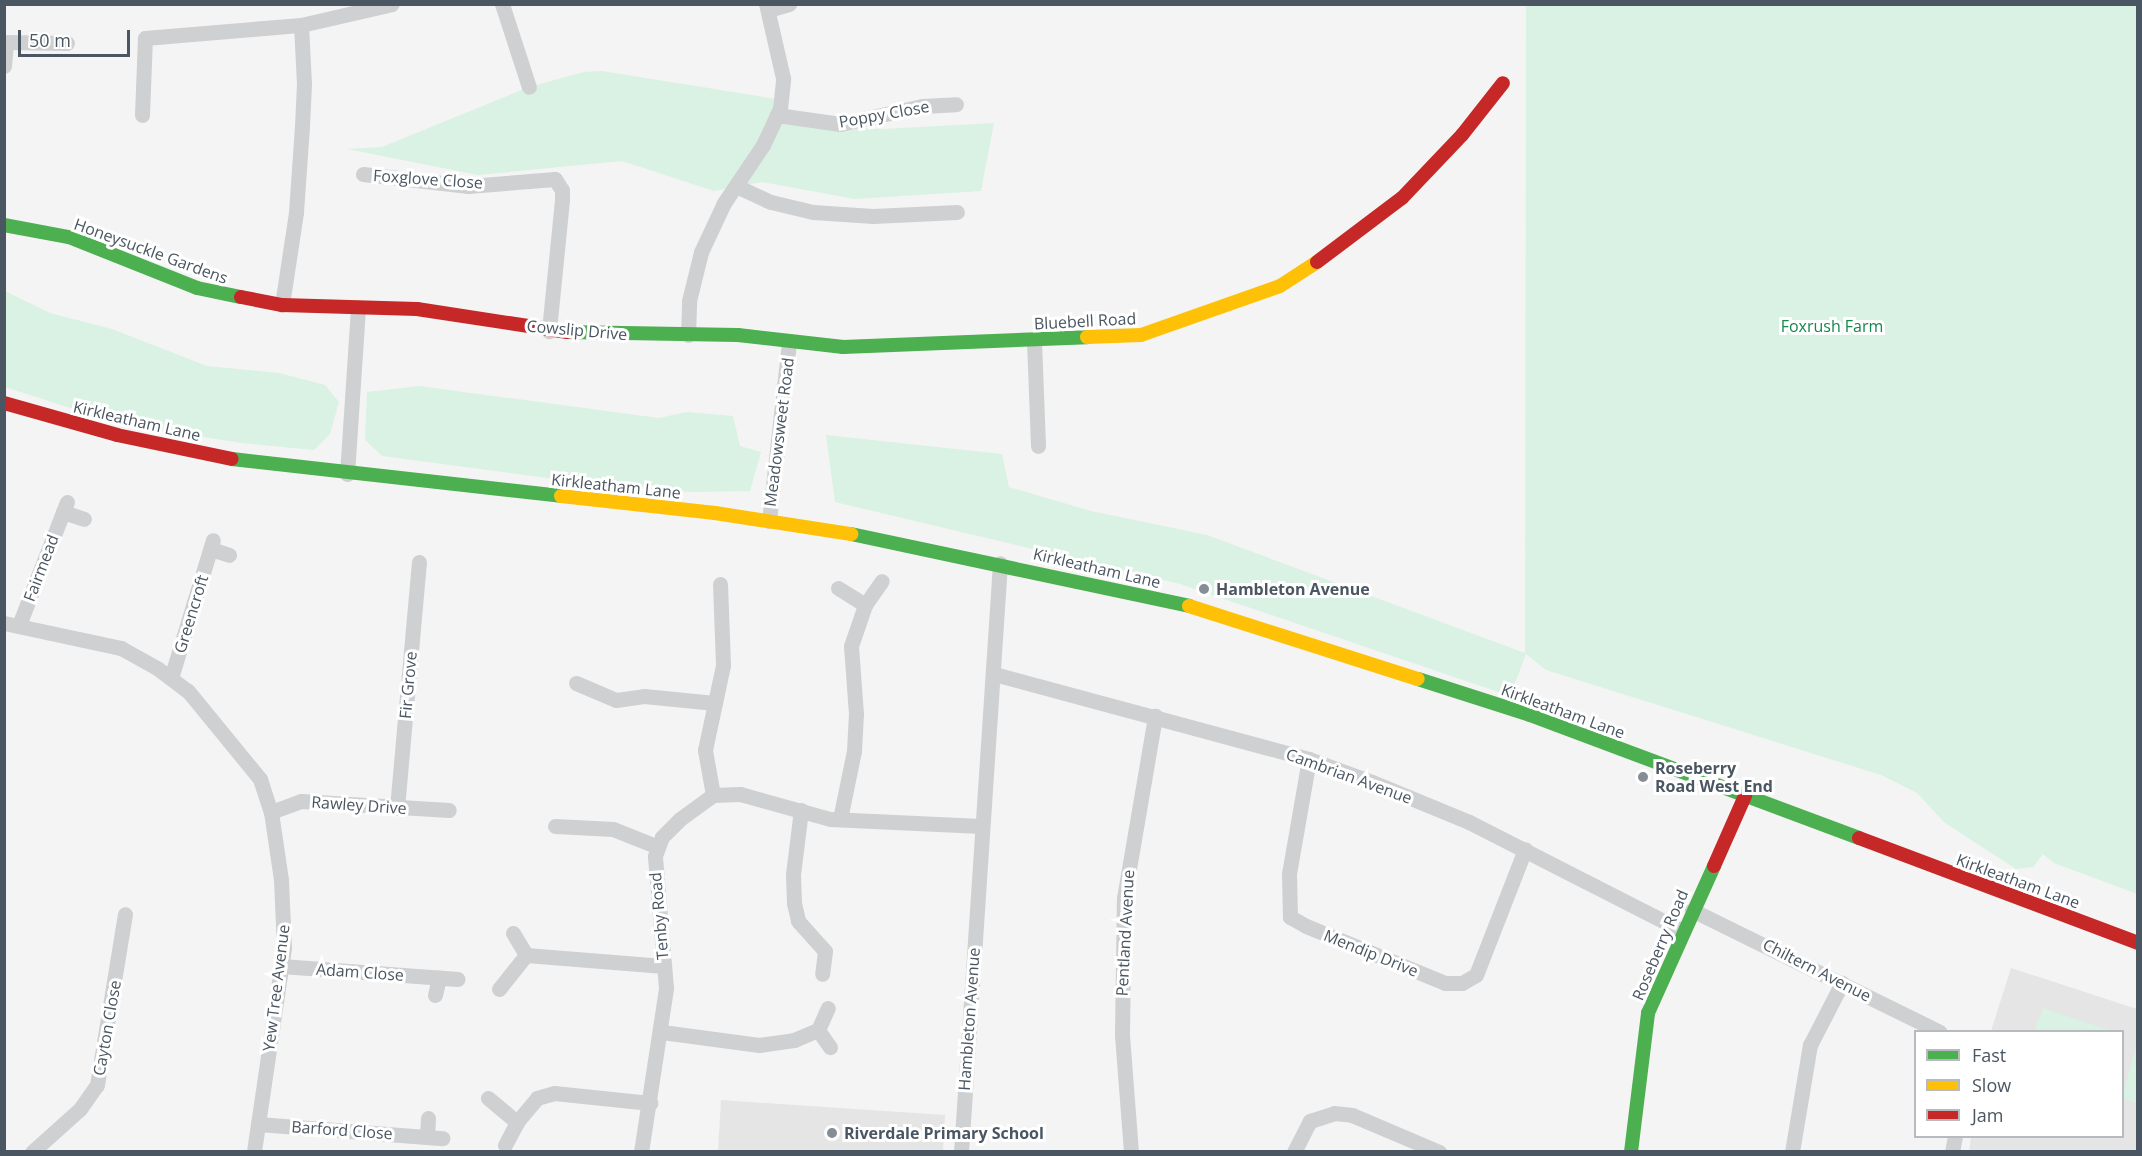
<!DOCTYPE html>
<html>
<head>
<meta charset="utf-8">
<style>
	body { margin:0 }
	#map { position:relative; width:2142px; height:1156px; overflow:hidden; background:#f4f4f4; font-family:"Open Sans",sans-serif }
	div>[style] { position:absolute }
	.education>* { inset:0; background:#e6e5e6 }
	.green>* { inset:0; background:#d9f2e3 }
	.street>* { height:15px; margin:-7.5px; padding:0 7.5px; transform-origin:7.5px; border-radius:7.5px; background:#ced0d2 }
	.fast>* { height:14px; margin:-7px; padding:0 7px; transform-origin:7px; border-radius:7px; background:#4caf50 }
	.slow>* { height:14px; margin:-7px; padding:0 7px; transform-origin:7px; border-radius:7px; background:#ffc107 }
	.jam>* { height:14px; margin:-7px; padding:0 7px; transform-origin:7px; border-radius:7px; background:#c62828 }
	.dots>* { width:16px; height:16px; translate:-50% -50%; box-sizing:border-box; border:3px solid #fff; border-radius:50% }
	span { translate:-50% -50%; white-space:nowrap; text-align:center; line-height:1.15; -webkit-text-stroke:6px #fff; paint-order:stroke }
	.street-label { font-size:16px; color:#4a5661 }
	.park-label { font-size:16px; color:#17864f }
	.poi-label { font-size:16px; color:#4a5661; font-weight:700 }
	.left { translate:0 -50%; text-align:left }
	.frame { position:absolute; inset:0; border:6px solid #4a5661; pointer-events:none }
	.legend { position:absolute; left:1914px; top:1030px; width:210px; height:108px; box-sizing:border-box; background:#fff; border:2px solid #b7bbc0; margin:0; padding:8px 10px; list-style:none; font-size:18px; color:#4a5661 }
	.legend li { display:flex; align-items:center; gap:12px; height:30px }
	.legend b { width:30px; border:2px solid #b7bbc0 }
	.scale { position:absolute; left:18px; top:30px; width:112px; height:27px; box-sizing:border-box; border:3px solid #4a5661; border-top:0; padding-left:8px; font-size:18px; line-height:21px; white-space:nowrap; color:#4a5661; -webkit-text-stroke:4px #fff; paint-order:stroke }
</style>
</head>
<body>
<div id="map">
	<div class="education">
		<i style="clip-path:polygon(2011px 968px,2137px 1009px,2137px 1151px,1969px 1152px,1971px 1137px,2122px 1136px,2122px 1032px,1991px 1031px)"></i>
		<i style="clip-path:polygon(721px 1100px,945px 1115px,943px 1151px,718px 1151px)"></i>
	</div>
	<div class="green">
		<i style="clip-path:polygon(1526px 5px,2137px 5px,2137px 894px,2054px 863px,2043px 854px,2033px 867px,2016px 869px,1945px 823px,1917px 793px,1881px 775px,1546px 670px,1526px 654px,1510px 696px,1180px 584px,835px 502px,826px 435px,1002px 454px,1009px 487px,1091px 511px,1207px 535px,1525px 653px)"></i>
		<i style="clip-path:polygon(602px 71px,776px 99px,768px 123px,883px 129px,994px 123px,981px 191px,855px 199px,762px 182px,714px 191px,622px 161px,478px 175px,347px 149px,382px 147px,529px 87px,584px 72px)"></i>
		<i style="clip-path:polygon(5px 291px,50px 313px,112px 329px,207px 366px,279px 373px,325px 385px,339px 402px,330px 434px,314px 450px,242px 443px,120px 424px,5px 387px)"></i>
		<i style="clip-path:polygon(419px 386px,659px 418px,687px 412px,733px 416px,740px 446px,761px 452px,750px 491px,691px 492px,601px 485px,382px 456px,365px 440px,367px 392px)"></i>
		<i style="clip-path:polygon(2043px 1008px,2112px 1031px,2035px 1031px)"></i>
		<i style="clip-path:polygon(2137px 1043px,2137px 1103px,2122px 1098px)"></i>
	</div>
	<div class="street">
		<i style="left:502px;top:4px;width:87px;rotate:72deg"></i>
		<i style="left:768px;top:10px;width:22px;rotate:-16deg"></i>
		<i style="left:4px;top:42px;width:63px;rotate:0.9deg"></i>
		<i style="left:4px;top:66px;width:24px;rotate:-85deg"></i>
		<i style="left:142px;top:115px;width:77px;rotate:-87.8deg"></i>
		<i style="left:145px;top:38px;width:157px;rotate:-4.8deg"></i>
		<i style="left:301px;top:25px;width:93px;rotate:-13deg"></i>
		<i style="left:777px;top:115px;width:64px;rotate:8.1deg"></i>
		<i style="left:840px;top:124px;width:84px;rotate:-12.4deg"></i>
		<i style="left:922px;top:106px;width:34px;rotate:-3deg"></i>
		<i style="left:363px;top:174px;width:106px;rotate:6.5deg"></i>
		<i style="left:468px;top:186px;width:87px;rotate:-4.6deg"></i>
		<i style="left:555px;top:179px;width:13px;rotate:58deg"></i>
		<i style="left:562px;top:190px;width:10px;rotate:90deg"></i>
		<i style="left:562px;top:200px;width:132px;rotate:95.7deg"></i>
		<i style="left:736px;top:186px;width:38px;rotate:25deg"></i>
		<i style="left:771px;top:202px;width:43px;rotate:13.4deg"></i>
		<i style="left:813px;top:212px;width:60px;rotate:3.8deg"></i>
		<i style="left:873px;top:216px;width:84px;rotate:-2.7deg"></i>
		<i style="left:282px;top:305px;width:94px;rotate:-81.4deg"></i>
		<i style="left:296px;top:212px;width:86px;rotate:-86deg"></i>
		<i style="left:302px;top:126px;width:42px;rotate:-87.3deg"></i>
		<i style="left:304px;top:84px;width:59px;rotate:-92.9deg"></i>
		<i style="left:688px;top:335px;width:34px;rotate:-88deg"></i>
		<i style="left:689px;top:301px;width:50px;rotate:-76.2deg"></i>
		<i style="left:701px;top:252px;width:54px;rotate:-64.9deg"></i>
		<i style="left:724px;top:203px;width:70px;rotate:-56.1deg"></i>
		<i style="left:763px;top:145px;width:40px;rotate:-65deg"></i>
		<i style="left:780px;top:109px;width:31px;rotate:-84deg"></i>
		<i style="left:783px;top:78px;width:76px;rotate:-102.9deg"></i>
		<i style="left:1034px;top:341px;width:105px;rotate:87.8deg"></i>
		<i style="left:347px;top:474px;width:167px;rotate:-86.2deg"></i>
		<i style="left:63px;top:512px;width:22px;rotate:18deg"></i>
		<i style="left:769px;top:521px;width:179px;rotate:-83.6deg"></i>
		<i style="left:211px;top:549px;width:19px;rotate:18deg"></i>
		<i style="left:838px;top:588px;width:32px;rotate:32deg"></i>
		<i style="left:865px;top:605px;width:29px;rotate:-55deg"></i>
		<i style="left:4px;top:623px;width:120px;rotate:12.1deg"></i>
		<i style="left:121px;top:648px;width:41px;rotate:29.1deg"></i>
		<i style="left:157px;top:668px;width:39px;rotate:37deg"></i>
		<i style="left:188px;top:691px;width:114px;rotate:50.7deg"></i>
		<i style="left:260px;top:779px;width:35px;rotate:72deg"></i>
		<i style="left:271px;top:812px;width:69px;rotate:81.6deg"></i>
		<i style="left:281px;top:880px;width:68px;rotate:87.5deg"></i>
		<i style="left:284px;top:948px;width:206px;rotate:98.4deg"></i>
		<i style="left:19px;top:625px;width:132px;rotate:-68.7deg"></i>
		<i style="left:994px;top:674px;width:326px;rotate:15.1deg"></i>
		<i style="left:1309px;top:759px;width:67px;rotate:20.1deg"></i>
		<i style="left:1372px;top:782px;width:105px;rotate:22.4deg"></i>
		<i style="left:1469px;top:822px;width:240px;rotate:27deg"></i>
		<i style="left:171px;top:678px;width:144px;rotate:-73.1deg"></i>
		<i style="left:576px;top:683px;width:43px;rotate:23deg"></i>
		<i style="left:616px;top:700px;width:28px;rotate:-8deg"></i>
		<i style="left:644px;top:696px;width:71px;rotate:5.6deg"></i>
		<i style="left:1309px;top:759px;width:117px;rotate:99.9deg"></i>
		<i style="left:1289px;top:874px;width:43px;rotate:88.7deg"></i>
		<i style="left:1290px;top:917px;width:18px;rotate:29deg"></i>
		<i style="left:1306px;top:926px;width:150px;rotate:22.3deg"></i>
		<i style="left:1445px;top:983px;width:17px"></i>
		<i style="left:1462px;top:983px;width:16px;rotate:-30deg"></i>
		<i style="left:1476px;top:975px;width:135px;rotate:-68.7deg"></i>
		<i style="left:713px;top:795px;width:46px;rotate:-100.1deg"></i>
		<i style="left:705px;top:750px;width:87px;rotate:-78deg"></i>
		<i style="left:723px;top:665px;width:81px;rotate:-92.1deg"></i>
		<i style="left:397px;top:808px;width:247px;rotate:-84.9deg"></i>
		<i style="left:801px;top:810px;width:64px;rotate:97.1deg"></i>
		<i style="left:793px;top:874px;width:29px;rotate:88deg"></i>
		<i style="left:794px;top:903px;width:18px;rotate:77deg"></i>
		<i style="left:798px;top:921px;width:40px;rotate:48deg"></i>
		<i style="left:825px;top:951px;width:23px;rotate:97deg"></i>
		<i style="left:271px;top:812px;width:32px;rotate:-20deg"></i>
		<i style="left:301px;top:801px;width:148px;rotate:3.5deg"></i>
		<i style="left:840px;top:819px;width:69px;rotate:-78.4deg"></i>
		<i style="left:854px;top:751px;width:37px;rotate:-87deg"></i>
		<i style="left:856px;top:714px;width:68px;rotate:-94.2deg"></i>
		<i style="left:851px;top:646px;width:43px;rotate:-71.1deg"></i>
		<i style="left:555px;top:826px;width:58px;rotate:3deg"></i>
		<i style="left:613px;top:829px;width:48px;rotate:21.8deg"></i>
		<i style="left:1692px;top:910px;width:276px;rotate:26.2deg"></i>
		<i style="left:513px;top:933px;width:26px;rotate:59deg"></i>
		<i style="left:281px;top:966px;width:177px;rotate:4.2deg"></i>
		<i style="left:499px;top:989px;width:43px;rotate:-51.5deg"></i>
		<i style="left:526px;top:955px;width:138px;rotate:4.6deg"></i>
		<i style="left:435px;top:995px;width:18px;rotate:-77deg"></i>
		<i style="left:818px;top:1030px;width:21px;rotate:55deg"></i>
		<i style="left:662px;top:1032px;width:98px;rotate:7.6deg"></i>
		<i style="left:759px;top:1045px;width:35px;rotate:-8deg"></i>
		<i style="left:794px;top:1040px;width:26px;rotate:-23deg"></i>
		<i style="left:818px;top:1030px;width:24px;rotate:-66deg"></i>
		<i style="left:488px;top:1098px;width:38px;rotate:40deg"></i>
		<i style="left:258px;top:1124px;width:185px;rotate:4.4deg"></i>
		<i style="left:427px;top:1137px;width:19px;rotate:-87deg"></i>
		<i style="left:505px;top:1145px;width:26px;rotate:-62deg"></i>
		<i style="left:517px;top:1122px;width:31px;rotate:-50deg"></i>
		<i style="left:537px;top:1098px;width:18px;rotate:-16deg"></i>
		<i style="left:554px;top:1093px;width:97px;rotate:5.9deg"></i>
		<i style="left:32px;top:1152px;width:64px;rotate:-41.9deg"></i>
		<i style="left:80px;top:1109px;width:29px;rotate:-55deg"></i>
		<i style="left:97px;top:1085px;width:173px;rotate:-80.7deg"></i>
		<i style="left:641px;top:1152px;width:166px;rotate:-81.3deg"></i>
		<i style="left:666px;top:988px;width:132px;rotate:-94.8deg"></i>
		<i style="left:655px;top:856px;width:20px;rotate:-70deg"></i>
		<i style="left:662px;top:837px;width:25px;rotate:-45deg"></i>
		<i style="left:680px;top:819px;width:41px;rotate:-36deg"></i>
		<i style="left:713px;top:795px;width:27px;rotate:-2deg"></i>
		<i style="left:740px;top:794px;width:93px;rotate:15.5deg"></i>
		<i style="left:830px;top:819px;width:151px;rotate:2.7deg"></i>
		<i style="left:961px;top:1152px;width:590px;rotate:-86.21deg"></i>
		<i style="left:1131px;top:1152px;width:117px;rotate:-94.4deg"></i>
		<i style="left:1122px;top:1035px;width:137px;rotate:-89.2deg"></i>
		<i style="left:1124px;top:898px;width:185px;rotate:-80.3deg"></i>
		<i style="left:1294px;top:1152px;width:35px;rotate:-63deg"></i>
		<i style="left:1310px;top:1121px;width:25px;rotate:-18deg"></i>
		<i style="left:1334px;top:1113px;width:18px;rotate:6deg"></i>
		<i style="left:1352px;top:1115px;width:95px;rotate:23deg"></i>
		<i style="left:1792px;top:1152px;width:109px;rotate:-80.5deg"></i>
		<i style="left:1810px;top:1045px;width:70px;rotate:-62.7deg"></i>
		<i style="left:1952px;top:1152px;width:16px;rotate:-79deg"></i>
	</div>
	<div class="fast">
		<i style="left:4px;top:225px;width:66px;rotate:10.5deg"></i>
		<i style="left:69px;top:237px;width:138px;rotate:21.7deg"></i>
		<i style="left:197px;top:288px;width:45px;rotate:11.6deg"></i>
		<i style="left:567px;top:332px;width:171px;rotate:1deg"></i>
		<i style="left:738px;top:335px;width:106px;rotate:6.5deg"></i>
		<i style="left:843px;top:347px;width:244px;rotate:-2.3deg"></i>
		<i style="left:232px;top:459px;width:331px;rotate:6.4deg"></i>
		<i style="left:851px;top:534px;width:346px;rotate:12deg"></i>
		<i style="left:1418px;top:679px;width:118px;rotate:17.8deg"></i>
		<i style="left:1530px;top:715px;width:351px;rotate:20.5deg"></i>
		<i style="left:1631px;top:1152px;width:140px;rotate:-83deg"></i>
		<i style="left:1648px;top:1013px;width:161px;rotate:-65.8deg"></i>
	</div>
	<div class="slow">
		<i style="left:1087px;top:337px;width:54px;rotate:-2.1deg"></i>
		<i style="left:1141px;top:335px;width:147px;rotate:-19.4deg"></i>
		<i style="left:1280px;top:286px;width:44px;rotate:-33deg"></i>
		<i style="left:561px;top:496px;width:155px;rotate:6.3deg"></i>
		<i style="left:715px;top:513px;width:138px;rotate:8.8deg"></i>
		<i style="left:1189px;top:606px;width:240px;rotate:17.7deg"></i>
	</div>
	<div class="jam">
		<i style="left:1317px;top:262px;width:106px;rotate:-37deg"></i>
		<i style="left:1402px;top:198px;width:87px;rotate:-46.4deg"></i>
		<i style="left:1462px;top:135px;width:66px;rotate:-51.7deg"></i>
		<i style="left:241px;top:297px;width:42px;rotate:11deg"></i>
		<i style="left:282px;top:305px;width:135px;rotate:1.7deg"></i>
		<i style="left:417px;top:309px;width:152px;rotate:8.7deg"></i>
		<i style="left:4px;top:403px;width:117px;rotate:15.8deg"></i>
		<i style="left:117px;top:435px;width:117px;rotate:11.8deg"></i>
		<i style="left:1859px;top:838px;width:298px;rotate:20.6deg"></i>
		<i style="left:1714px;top:866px;width:77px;rotate:-66.1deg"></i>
	</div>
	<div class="dots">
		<i style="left:1204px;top:589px;background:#868d94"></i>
		<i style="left:1643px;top:777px;background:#868d94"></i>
		<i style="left:832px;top:1133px;background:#868d94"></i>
	</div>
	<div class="street-label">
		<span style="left:884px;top:114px;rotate:-10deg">Poppy Close</span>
		<span style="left:428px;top:179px;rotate:4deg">Foxglove Close</span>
		<span style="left:151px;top:251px;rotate:20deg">Honeysuckle Gardens</span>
		<span style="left:1085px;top:321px;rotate:-3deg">Bluebell Road</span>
		<span style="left:577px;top:330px;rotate:5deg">Cowslip Drive</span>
		<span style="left:137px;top:421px;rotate:13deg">Kirkleatham Lane</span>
		<span style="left:779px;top:432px;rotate:-83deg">Meadowsweet Road</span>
		<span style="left:616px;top:486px;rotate:6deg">Kirkleatham Lane</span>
		<span style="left:41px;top:568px;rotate:-69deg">Fairmead</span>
		<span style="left:1097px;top:568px;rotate:13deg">Kirkleatham Lane</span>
		<span style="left:191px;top:614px;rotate:-73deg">Greencroft</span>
		<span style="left:408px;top:685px;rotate:-85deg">Fir Grove</span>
		<span style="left:1563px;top:711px;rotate:20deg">Kirkleatham Lane</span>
		<span style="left:1349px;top:776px;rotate:20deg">Cambrian Avenue</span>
		<span style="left:359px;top:805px;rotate:4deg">Rawley Drive</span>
		<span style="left:2018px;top:881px;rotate:20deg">Kirkleatham Lane</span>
		<span style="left:659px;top:916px;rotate:-95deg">Tenby Road</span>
		<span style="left:1125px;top:933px;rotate:-87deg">Pentland Avenue</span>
		<span style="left:1660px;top:945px;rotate:-67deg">Roseberry Road</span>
		<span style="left:1371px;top:953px;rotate:22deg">Mendip Drive</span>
		<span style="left:1817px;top:970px;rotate:27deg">Chiltern Avenue</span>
		<span style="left:360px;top:972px;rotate:4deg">Adam Close</span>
		<span style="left:276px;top:988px;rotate:-83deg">Yew Tree Avenue</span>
		<span style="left:969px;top:1019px;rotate:-86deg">Hambleton Avenue</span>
		<span style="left:107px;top:1028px;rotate:-80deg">Cayton Close</span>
		<span style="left:342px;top:1130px;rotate:4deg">Barford Close</span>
	</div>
	<div class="park-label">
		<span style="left:1832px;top:326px">Foxrush Farm</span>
	</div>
	<div class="poi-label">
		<span class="left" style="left:1216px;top:589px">Hambleton Avenue</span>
		<span class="left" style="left:1655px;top:777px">Roseberry<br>Road West End</span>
		<span class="left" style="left:844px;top:1133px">Riverdale Primary School</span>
	</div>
	<div class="frame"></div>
	<ul class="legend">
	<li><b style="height:8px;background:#4caf50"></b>Fast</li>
	<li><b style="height:8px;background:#ffc107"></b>Slow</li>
	<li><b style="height:8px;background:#c62828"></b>Jam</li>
	</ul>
	<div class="scale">50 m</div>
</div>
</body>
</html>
